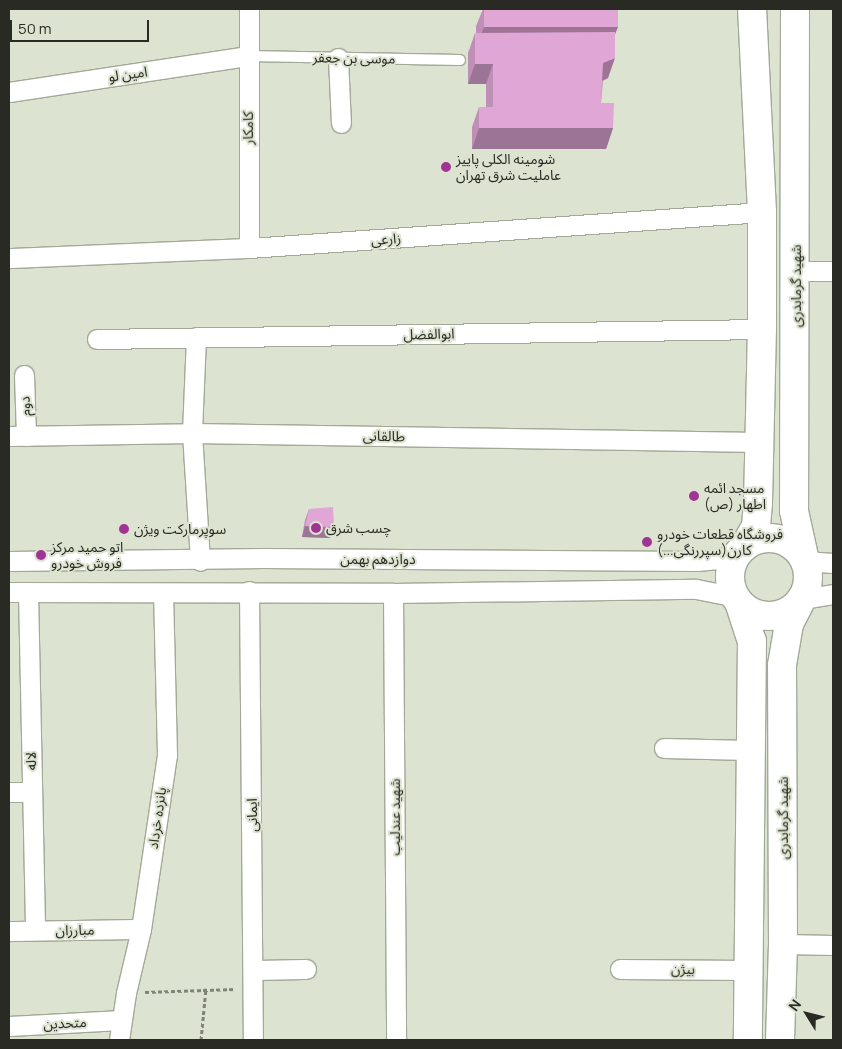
<!DOCTYPE html>
<html>
<head>
<meta charset="utf-8">
<style>
	body { margin:0 }
	#map { position:relative; width:842px; height:1049px; overflow:hidden; background:#dce3d0; font-family:Manrope,"Noto Sans Arabic",sans-serif }
	div>[style] { position:absolute }
	.path>* { height:3px; margin-top:-1.5px; transform-origin:0; background:repeating-linear-gradient(90deg,#808477 0 4px,transparent 0 6.5px) }
	.roads { filter:drop-shadow(1px 0 #a2a997) drop-shadow(-1px 0 #a2a997) drop-shadow(0 1px #a2a997) drop-shadow(0 -1px #a2a997) }
	.service>* { height:10px; margin:-5px; padding:0 5px; transform-origin:5px; border-radius:5px; background:#fff }
	.minor>* { height:19px; margin:-9.5px; padding:0 9.5px; transform-origin:9.5px; border-radius:9.5px; background:#fff }
	.secondary>* { height:28px; margin:-14px; padding:0 14px; transform-origin:14px; border-radius:14px; background:#fff }
	.secondary>.ring { margin:-14px; padding:0; box-sizing:content-box; background:none; border:28px solid #fff; border-radius:50% }
	.wall>* { inset:0; background:#c08fb8 }
	.shaded-wall>* { inset:0; background:#9c7496 }
	.building>* { inset:0; background:#dfa6d6 }
	.dots>* { width:14px; height:14px; translate:-50% -50%; box-sizing:border-box; border:2px solid #dce3d0; border-radius:50% }
	span { translate:-50% -50%; white-space:nowrap; text-align:center; line-height:1.15; -webkit-text-stroke:4px #dce3d0; paint-order:stroke }
	.street-label { font-size:14px; color:#282a23 }
	.poi-label { font-size:14px; color:#282a23 }
	.left { translate:0 -50%; text-align:left }
	.frame { position:absolute; inset:0; border:10px solid #282a23; pointer-events:none }
	.north { position:absolute; left:782px; top:989px; width:50px; height:50px; -webkit-text-stroke:4px #dce3d0; paint-order:stroke; rotate:306deg; font-size:14px; font-weight:700; line-height:20px; text-align:center; color:#282a23 }
	.north::after { content:''; display:block; margin:auto; width:18px; height:22px; background:#282a23; clip-path:polygon(50% 0,100% 100%,50% 72%,0 100%) }
	.scale { position:absolute; left:10px; top:20px; width:139px; height:22px; box-sizing:border-box; border:2px solid #282a23; border-top:0; padding-left:6px; font-size:15px; line-height:18px; white-space:nowrap; color:#282a23; -webkit-text-stroke:4px #dce3d0; paint-order:stroke }
</style>
</head>
<body>
<div id="map">
	<div class="path">
		<i style="left:145px;top:992px;width:91px;rotate:-1.9deg"></i>
		<i style="left:201px;top:1040px;width:52px;rotate:-84.5deg"></i>
	</div>
	<div class="roads">
		<div class="service">
			<i style="left:248px;top:56px;width:212px;rotate:1.1deg"></i>
		</div>
		<div class="minor">
			<i style="left:338px;top:58px;width:65px;rotate:87.4deg"></i>
			<i style="left:9px;top:92px;width:242px;rotate:-8.6deg"></i>
			<i style="left:249px;top:248px;width:239px;rotate:-90deg"></i>
			<i style="left:9px;top:258px;width:240px;rotate:-2.4deg"></i>
			<i style="left:249px;top:248px;width:514px;rotate:-4.01deg"></i>
			<i style="left:797px;top:271px;width:36px"></i>
			<i style="left:196px;top:337px;width:96px;rotate:92.4deg"></i>
			<i style="left:192px;top:433px;width:128px;rotate:86.4deg"></i>
			<i style="left:97px;top:339px;width:665px;rotate:-0.86deg"></i>
			<i style="left:24px;top:375px;width:61px;rotate:88.1deg"></i>
			<i style="left:9px;top:436px;width:183px;rotate:-0.9deg"></i>
			<i style="left:192px;top:433px;width:567px;rotate:0.91deg"></i>
			<i style="left:9px;top:561px;width:255px;rotate:-0.7deg"></i>
			<i style="left:264px;top:558px;width:433px;rotate:0.4deg"></i>
			<i style="left:697px;top:561px;width:24px;rotate:-5deg"></i>
			<i style="left:721px;top:559px;width:26px;rotate:-28deg"></i>
			<i style="left:805px;top:561px;width:28px;rotate:4deg"></i>
			<i style="left:249px;top:591px;width:449px;rotate:89.5deg"></i>
			<i style="left:9px;top:592px;width:384px;rotate:0.1deg"></i>
			<i style="left:393px;top:593px;width:303px;rotate:-0.8deg"></i>
			<i style="left:696px;top:589px;width:32px;rotate:11deg"></i>
			<i style="left:727px;top:595px;width:16px;rotate:38deg"></i>
			<i style="left:28px;top:592px;width:338px;rotate:88.8deg"></i>
			<i style="left:393px;top:593px;width:447px;rotate:89.6deg"></i>
			<i style="left:802px;top:599px;width:31px;rotate:-9deg"></i>
			<i style="left:664px;top:748px;width:85px;rotate:1.3deg"></i>
			<i style="left:9px;top:792px;width:22px"></i>
			<i style="left:9px;top:931px;width:132px;rotate:-0.9deg"></i>
			<i style="left:783px;top:944px;width:50px;rotate:1.1deg"></i>
			<i style="left:620px;top:969px;width:127px;rotate:0.5deg"></i>
			<i style="left:254px;top:970px;width:52px;rotate:-1.1deg"></i>
			<i style="left:9px;top:1026px;width:112px;rotate:-3.1deg"></i>
			<i style="left:119px;top:1040px;width:48px;rotate:-81.5deg"></i>
			<i style="left:126px;top:993px;width:66px;rotate:-76.8deg"></i>
			<i style="left:141px;top:929px;width:176px;rotate:-81.5deg"></i>
			<i style="left:167px;top:755px;width:162px;rotate:-91.4deg"></i>
		</div>
		<div class="secondary">
			<i style="left:795px;top:9px;width:502px;rotate:90.11deg"></i>
			<i style="left:794px;top:511px;width:51px;rotate:77.6deg"></i>
			<i class="ring" style="left:730px;top:538px;width:50px;height:50px"></i>
			<i style="left:744px;top:547px;width:24px;rotate:-60deg"></i>
			<i style="left:756px;top:526px;width:23px;rotate:-85deg"></i>
			<i style="left:758px;top:503px;width:174px;rotate:-88.7deg"></i>
			<i style="left:762px;top:329px;width:117px;rotate:-90deg"></i>
			<i style="left:762px;top:212px;width:203px;rotate:-92.8deg"></i>
			<i style="left:740px;top:605px;width:38px;rotate:72deg"></i>
			<i style="left:752px;top:641px;width:399px;rotate:90.6deg"></i>
			<i style="left:780px;top:1040px;width:96px;rotate:-88.2deg"></i>
			<i style="left:783px;top:944px;width:279px;rotate:-90.2deg"></i>
			<i style="left:782px;top:665px;width:42px;rotate:-80.3deg"></i>
			<i style="left:789px;top:624px;width:28px;rotate:-63deg"></i>
		</div>
	</div>
	<div class="wall">
		<i style="clip-path:polygon(483px 9px,618px 9px,618px 27px,615px 32px,608px 78px,603px 81px,601px 103px,613px 128px,606px 149px,472px 149px,472px 127px,479px 107px,486px 107px,486px 84px,468px 84px,468px 53px,475px 33px,476px 33px,476px 26px)"></i>
		<i style="clip-path:polygon(309px 509px,334px 527px,330px 538px,302px 537px,305px 520px)"></i>
	</div>
	<div class="shaded-wall">
		<i style="clip-path:polygon(484px 27px,618px 27px,610px 47px,476px 48px)"></i>
		<i style="clip-path:polygon(615px 58px,608px 78px,596px 83px,603px 63px)"></i>
		<i style="clip-path:polygon(475px 64px,493px 64px,486px 84px,468px 84px)"></i>
		<i style="clip-path:polygon(479px 128px,613px 128px,606px 149px,472px 149px)"></i>
		<i style="clip-path:polygon(305px 526px,334px 527px,330px 538px,302px 537px)"></i>
	</div>
	<div class="building">
		<i style="clip-path:polygon(484px 9px,618px 9px,618px 27px,484px 27px)"></i>
		<i style="clip-path:polygon(615px 32px,615px 58px,603px 63px,601px 103px,614px 103px,613px 128px,479px 128px,479px 107px,493px 107px,493px 64px,475px 64px,475px 33px)"></i>
		<i style="clip-path:polygon(333px 507px,334px 527px,305px 526px,309px 509px)"></i>
	</div>
	<div class="dots">
		<i style="left:446px;top:167px;background:#a03495"></i>
		<i style="left:694px;top:496px;background:#a03495"></i>
		<i style="left:316px;top:528px;background:#a03495"></i>
		<i style="left:124px;top:529px;background:#a03495"></i>
		<i style="left:647px;top:542px;background:#a03495"></i>
		<i style="left:41px;top:555px;background:#a03495"></i>
	</div>
	<div class="street-label">
		<span style="left:354px;top:58px;rotate:1deg">موسی بن جعفر</span>
		<span style="left:128px;top:74px;rotate:-8deg">امین لو</span>
		<span style="left:248px;top:128px;rotate:-90deg">کامکار</span>
		<span style="left:386px;top:239px;rotate:-4deg">زارعی</span>
		<span style="left:796px;top:286px;rotate:-90deg">شهید گرمابدری</span>
		<span style="left:429px;top:334px;rotate:-1deg">ابوالفضل</span>
		<span style="left:25px;top:406px;rotate:-92deg">دوم</span>
		<span style="left:384px;top:436px;rotate:1deg">طالقانی</span>
		<span style="left:378px;top:559px">دوازدهم بهمن</span>
		<span style="left:31px;top:761px;rotate:-91deg">لاله</span>
		<span style="left:252px;top:815px;rotate:-91deg">ایمانی</span>
		<span style="left:395px;top:817px;rotate:-90deg">شهید عندلیب</span>
		<span style="left:157px;top:818px;rotate:-82deg">پانزده خرداد</span>
		<span style="left:783px;top:818px;rotate:-90deg">شهید گرمابدری</span>
		<span style="left:75px;top:930px;rotate:-1deg">مبارزان</span>
		<span style="left:683px;top:969px;rotate:1deg">بیژن</span>
		<span style="left:65px;top:1023px;rotate:-3deg">متحدین</span>
	</div>
	<div class="poi-label">
		<span class="left" style="left:456px;top:167px">شومینه الکلی پاییز<br>عاملیت شرق تهران</span>
		<span class="left" style="left:704px;top:496px">مسجد ائمه<br>اطهار (ص)</span>
		<span class="left" style="left:326px;top:528px">چسب شرق</span>
		<span class="left" style="left:134px;top:529px">سوپرمارکت ویژن</span>
		<span class="left" style="left:657px;top:542px">فروشگاه قطعات خودرو<br>کارن(سپررنگی...)</span>
		<span class="left" style="left:51px;top:555px">اتو حمید مرکز<br>فروش خودرو</span>
	</div>
	<div class="frame"></div>
	<div class="north">N</div>
	<div class="scale">50 m</div>
</div>
</body>
</html>
